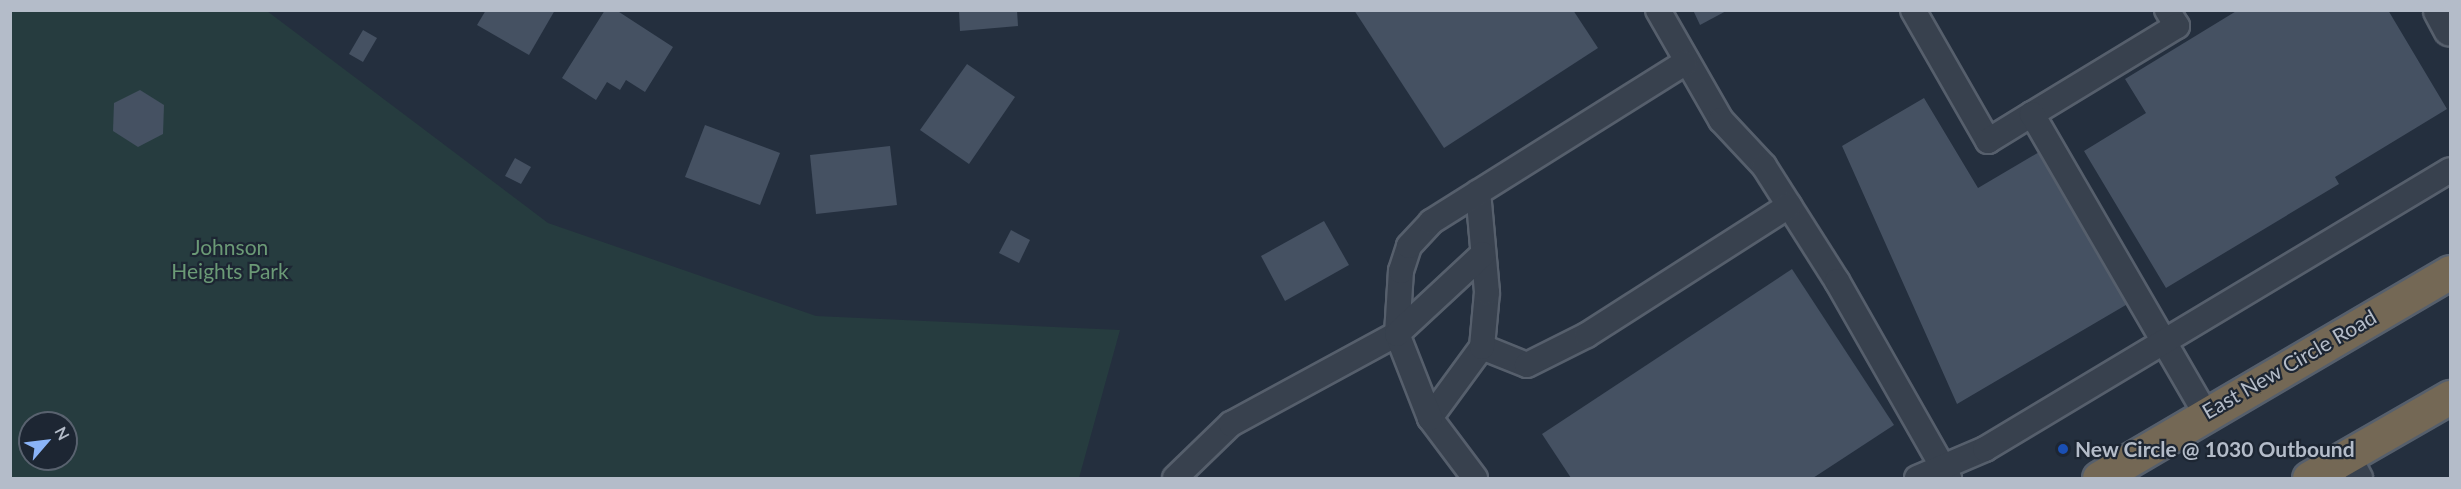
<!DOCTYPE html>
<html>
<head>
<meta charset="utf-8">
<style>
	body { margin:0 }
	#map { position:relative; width:2461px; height:489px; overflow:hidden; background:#242f3e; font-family:Lato,sans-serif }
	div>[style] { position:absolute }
	.green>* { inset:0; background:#263c3f }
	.building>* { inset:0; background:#455162 }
	.roads { filter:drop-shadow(2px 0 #565f6c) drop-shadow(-2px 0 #565f6c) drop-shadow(0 2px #565f6c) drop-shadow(0 -2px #565f6c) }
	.lane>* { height:24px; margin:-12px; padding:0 12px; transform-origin:12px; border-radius:12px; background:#38414e }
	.street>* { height:33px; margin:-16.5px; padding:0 16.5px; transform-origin:16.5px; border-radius:16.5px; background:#38414e }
	.highway>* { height:33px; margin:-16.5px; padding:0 16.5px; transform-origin:16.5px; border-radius:16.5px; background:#746855 }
	.dots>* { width:16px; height:16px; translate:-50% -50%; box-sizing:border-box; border:3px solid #1d2633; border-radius:50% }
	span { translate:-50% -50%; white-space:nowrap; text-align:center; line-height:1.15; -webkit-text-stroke:4.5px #1d2633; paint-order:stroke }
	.park-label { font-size:21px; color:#6b9a76 }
	.street-label { font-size:21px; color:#b4bcc9 }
	.poi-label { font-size:21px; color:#b4bcc9; font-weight:700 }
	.left { translate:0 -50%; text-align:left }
	.frame { position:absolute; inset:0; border:12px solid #b4bcc9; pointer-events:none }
	.north { position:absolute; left:18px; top:411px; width:60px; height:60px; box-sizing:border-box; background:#1d2633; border:2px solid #59626f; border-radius:50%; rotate:62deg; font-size:16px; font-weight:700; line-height:24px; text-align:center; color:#b4bcc9 }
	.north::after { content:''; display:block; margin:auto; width:21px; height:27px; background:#8ab4f8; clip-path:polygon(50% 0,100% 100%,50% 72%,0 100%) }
</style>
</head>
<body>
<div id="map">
	<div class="green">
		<i style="clip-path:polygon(evenodd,11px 11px,267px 11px,548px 223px,816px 316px,1120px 330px,1079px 478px,11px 478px,11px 11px,30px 423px,66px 423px,66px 459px,30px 459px,30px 423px)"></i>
	</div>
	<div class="building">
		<i style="clip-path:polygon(486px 10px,555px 10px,529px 55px,477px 25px)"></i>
		<i style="clip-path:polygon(605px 10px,616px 10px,673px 47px,645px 92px,626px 80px,620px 90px,607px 82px,596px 100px,562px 78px)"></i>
		<i style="clip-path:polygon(959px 10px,1017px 10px,1018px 26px,960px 31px)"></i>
		<i style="clip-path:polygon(1354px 10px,1573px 10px,1598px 48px,1444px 148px)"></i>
		<i style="clip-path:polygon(1693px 10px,1728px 10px,1700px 25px)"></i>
		<i style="clip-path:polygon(2238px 10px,2388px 10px,2447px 109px,2335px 177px,2339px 184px,2166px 288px,2084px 151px,2146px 113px,2125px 79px)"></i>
		<i style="clip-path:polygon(363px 30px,377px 38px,363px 62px,349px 54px)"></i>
		<i style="clip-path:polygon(967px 64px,1015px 97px,969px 164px,920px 130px)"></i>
		<i style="clip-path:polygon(140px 90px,164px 105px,163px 134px,138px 147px,113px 131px,114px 103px)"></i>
		<i style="clip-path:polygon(1924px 98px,1978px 188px,2041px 151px,2131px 302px,1957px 404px,1842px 146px)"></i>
		<i style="clip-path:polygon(705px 125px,780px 153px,760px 205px,685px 177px)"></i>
		<i style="clip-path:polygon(890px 146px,897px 205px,816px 214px,810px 155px)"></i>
		<i style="clip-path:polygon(515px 158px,531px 167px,521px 184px,505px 176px)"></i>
		<i style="clip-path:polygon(1324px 221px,1349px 265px,1285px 301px,1261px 256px)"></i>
		<i style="clip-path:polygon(1011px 230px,1030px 240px,1019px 263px,999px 253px)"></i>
		<i style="clip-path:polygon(1792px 269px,1894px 425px,1813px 478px,1571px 478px,1542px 434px)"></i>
	</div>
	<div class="roads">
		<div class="lane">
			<i style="left:1658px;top:10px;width:127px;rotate:60.2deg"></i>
			<i style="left:1721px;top:120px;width:63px;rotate:46.9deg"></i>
			<i style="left:1764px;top:166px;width:136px;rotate:57.6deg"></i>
			<i style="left:1837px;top:281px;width:227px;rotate:60.4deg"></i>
			<i style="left:1913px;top:10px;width:151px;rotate:60.2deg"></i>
			<i style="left:1988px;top:141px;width:52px;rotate:-31.5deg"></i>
			<i style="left:2167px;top:10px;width:19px;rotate:58deg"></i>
			<i style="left:2177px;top:26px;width:170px;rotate:148.7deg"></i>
			<i style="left:2032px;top:114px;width:345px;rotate:59.9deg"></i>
			<i style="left:1482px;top:347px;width:48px;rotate:21.8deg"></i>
			<i style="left:1527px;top:365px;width:67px;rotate:-26.6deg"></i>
			<i style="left:1587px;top:335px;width:240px;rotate:-32.6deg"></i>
			<i style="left:1430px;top:418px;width:88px;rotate:-53.8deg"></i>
			<i style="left:1482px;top:347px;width:55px;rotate:-84.8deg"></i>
			<i style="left:1487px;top:292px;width:100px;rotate:-95.1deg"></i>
			<i style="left:2348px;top:455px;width:26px;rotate:62deg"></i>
			<i style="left:1175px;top:478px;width:78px;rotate:-44deg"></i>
			<i style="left:1231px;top:424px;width:189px;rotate:-28.5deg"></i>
			<i style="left:1397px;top:334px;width:63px;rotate:-86.4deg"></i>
			<i style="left:1401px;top:271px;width:26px;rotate:-72deg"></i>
			<i style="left:1409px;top:246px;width:33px;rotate:-47deg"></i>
			<i style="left:1431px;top:222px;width:299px;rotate:-32.1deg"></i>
			<i style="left:1475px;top:478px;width:75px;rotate:-126.9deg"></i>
			<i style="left:1430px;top:418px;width:90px;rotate:-111.4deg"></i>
			<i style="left:1397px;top:334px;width:117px;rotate:-42.9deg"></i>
			<i style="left:1917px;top:478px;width:74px;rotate:-23.1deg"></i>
			<i style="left:1985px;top:449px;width:542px;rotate:-30.96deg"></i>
		</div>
		<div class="street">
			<i style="left:2440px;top:10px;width:21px;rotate:62deg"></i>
		</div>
		<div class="highway">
			<i style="left:2099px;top:478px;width:407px;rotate:-30.4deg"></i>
			<i style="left:2309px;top:478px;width:163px;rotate:-29.9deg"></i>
		</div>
	</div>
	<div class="dots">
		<i style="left:2063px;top:449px;background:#1a4fb4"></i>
	</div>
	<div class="park-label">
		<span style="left:230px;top:259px">Johnson<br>Heights Park</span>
	</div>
	<div class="street-label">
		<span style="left:2289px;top:364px;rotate:-30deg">East New Circle Road</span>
	</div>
	<div class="poi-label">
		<span class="left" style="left:2075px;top:449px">New Circle @ 1030 Outbound</span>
	</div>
	<div class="frame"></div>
	<div class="north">N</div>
</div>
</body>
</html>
